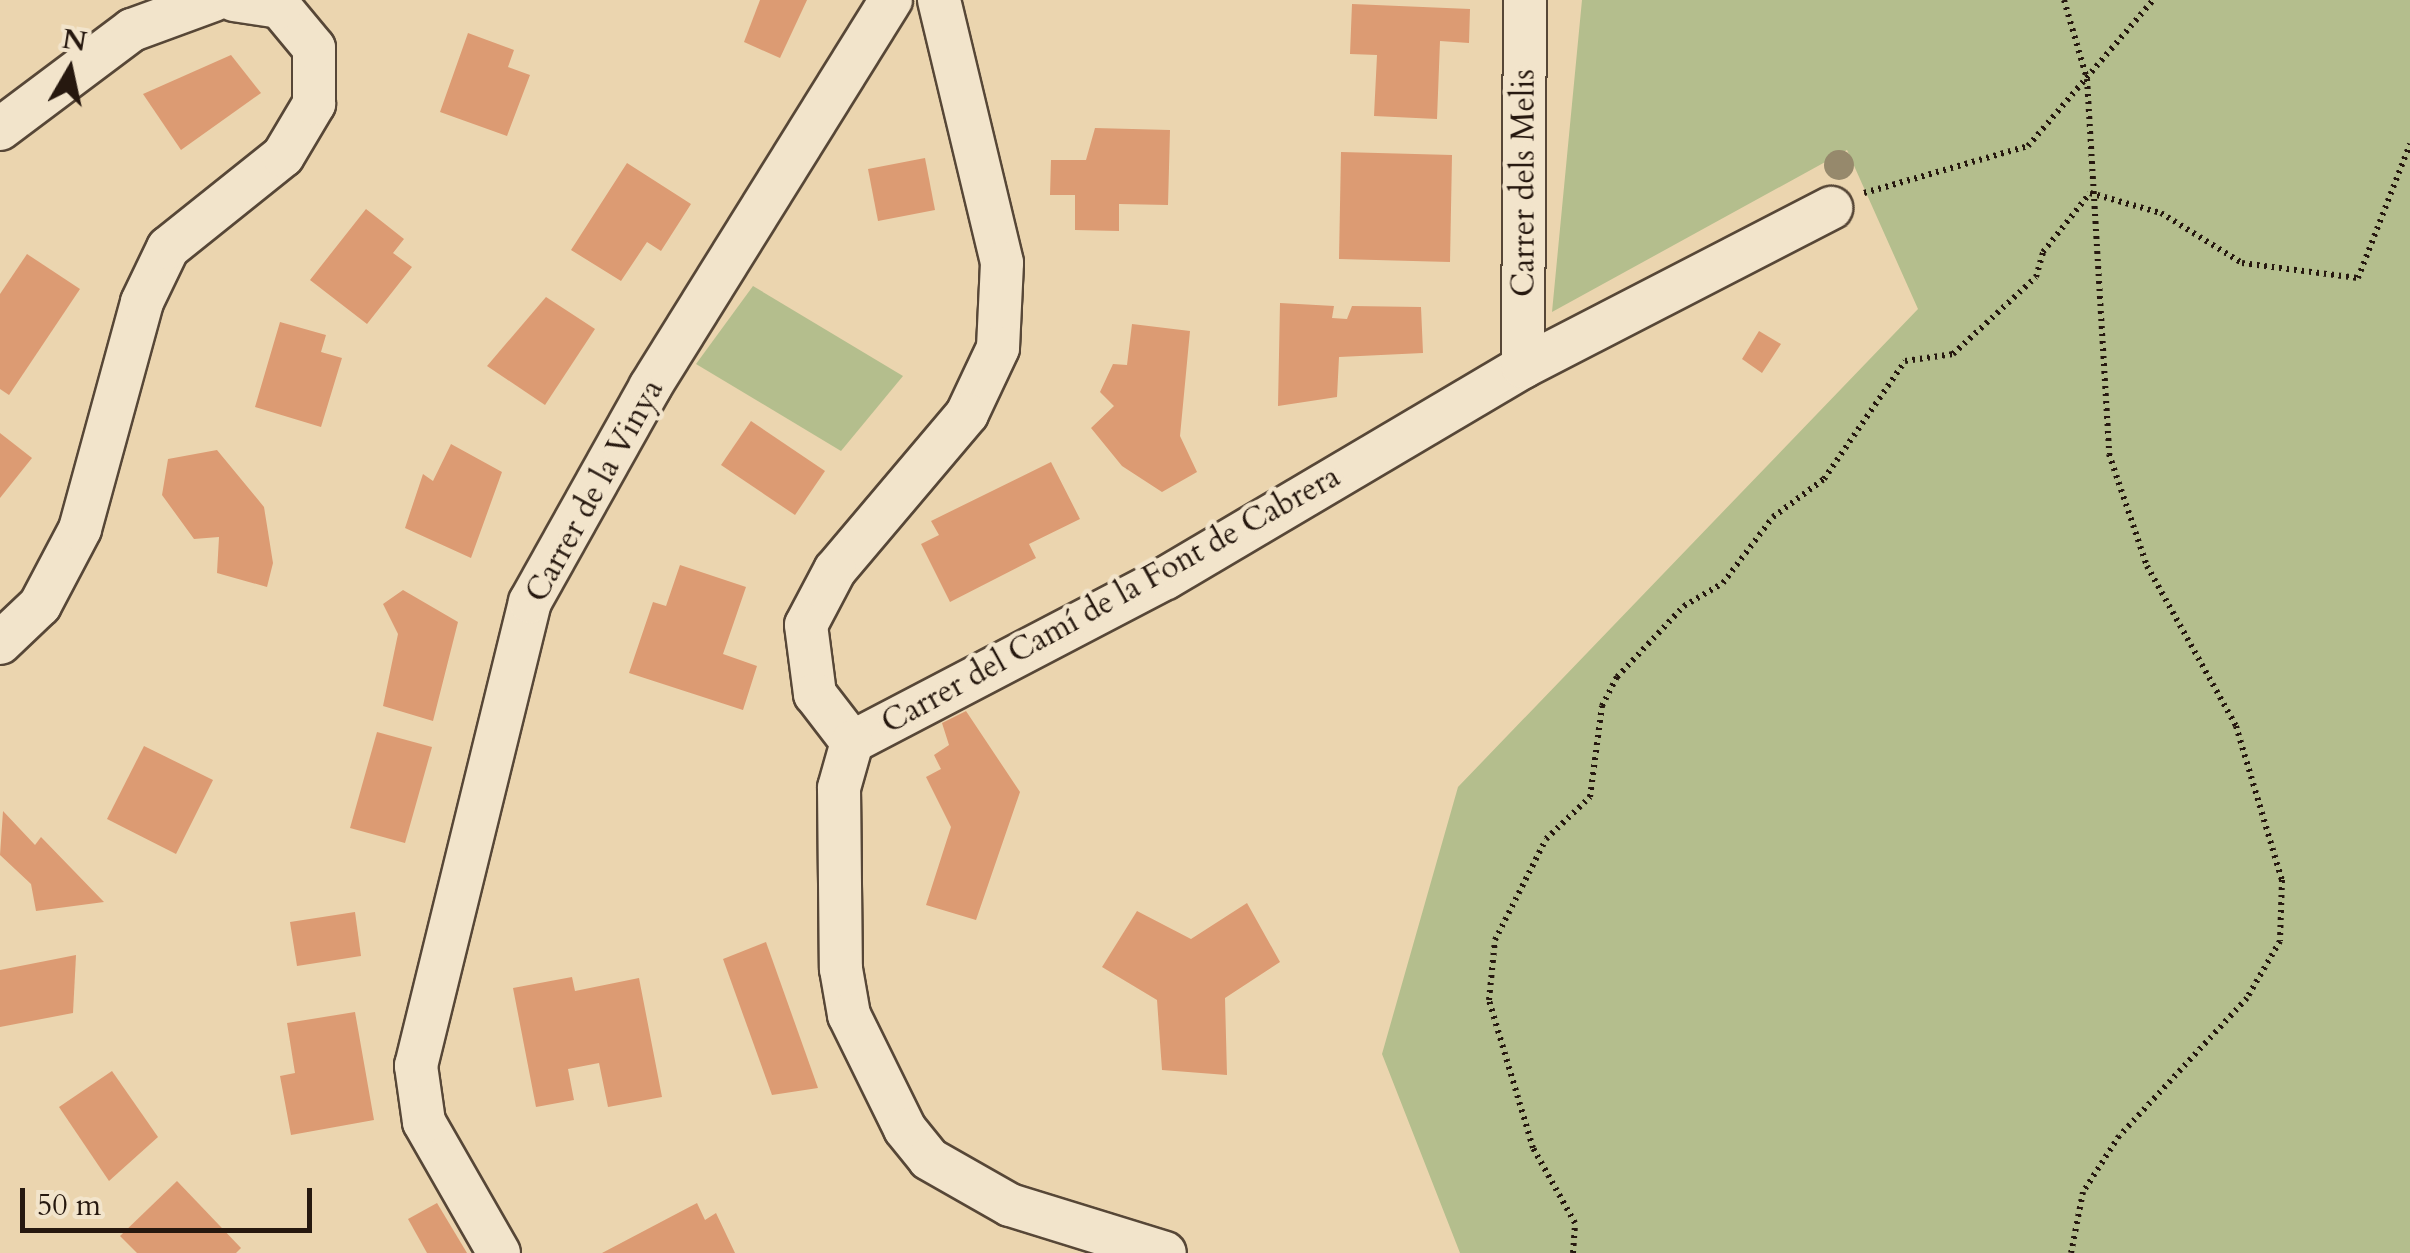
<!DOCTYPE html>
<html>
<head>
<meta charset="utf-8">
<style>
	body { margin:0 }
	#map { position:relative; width:2410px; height:1253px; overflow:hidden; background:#ebd5af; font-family:Cardo,serif }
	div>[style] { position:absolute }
	.green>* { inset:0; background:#b4be8d }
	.building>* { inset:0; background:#dc9b73 }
	.path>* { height:6px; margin-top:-3px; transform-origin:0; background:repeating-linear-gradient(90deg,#26180f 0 2.5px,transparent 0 7.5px) }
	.roads { filter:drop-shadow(2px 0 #574737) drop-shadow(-2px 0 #574737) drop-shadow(0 2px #574737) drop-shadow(0 -2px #574737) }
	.minor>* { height:42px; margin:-21px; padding:0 21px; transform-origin:21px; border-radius:21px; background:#f2e4cb }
	.trees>* { width:30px; height:30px; margin:-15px; border-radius:50%; background:#96896c }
	span { translate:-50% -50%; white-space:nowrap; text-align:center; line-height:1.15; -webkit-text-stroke:9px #f2e4cb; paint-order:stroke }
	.street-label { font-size:32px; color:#26180f }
	.north { position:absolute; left:20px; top:20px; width:100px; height:100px; -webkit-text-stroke:8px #f2e4cb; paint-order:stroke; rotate:9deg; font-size:28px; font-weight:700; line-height:40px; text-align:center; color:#26180f }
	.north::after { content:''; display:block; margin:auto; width:35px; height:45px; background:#26180f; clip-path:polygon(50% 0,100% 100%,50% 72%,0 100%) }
	.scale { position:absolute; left:20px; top:1188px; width:292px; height:45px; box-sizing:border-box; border:5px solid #26180f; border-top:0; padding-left:12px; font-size:30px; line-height:35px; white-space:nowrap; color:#26180f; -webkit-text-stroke:8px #f2e4cb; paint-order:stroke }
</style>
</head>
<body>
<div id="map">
	<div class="green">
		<i style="clip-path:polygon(1582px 0,2410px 0,2410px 1253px,1460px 1253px,1382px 1054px,1458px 787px,1918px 309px,1847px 150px,1552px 312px)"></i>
		<i style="clip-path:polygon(753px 286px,903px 376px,841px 451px,696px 364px)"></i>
	</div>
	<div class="building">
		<i style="clip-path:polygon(760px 0,807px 0,780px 58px,744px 42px)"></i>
		<i style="clip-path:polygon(1352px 4px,1470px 9px,1469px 43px,1440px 41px,1437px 119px,1374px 116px,1377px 55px,1350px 54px)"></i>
		<i style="clip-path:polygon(468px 33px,514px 50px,508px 67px,530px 75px,507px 136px,440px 112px)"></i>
		<i style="clip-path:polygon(231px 55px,261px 93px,181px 150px,143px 94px)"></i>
		<i style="clip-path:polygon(1095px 128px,1170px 130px,1168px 205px,1119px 204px,1119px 231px,1075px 230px,1075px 195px,1050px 195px,1051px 160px,1086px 160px)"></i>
		<i style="clip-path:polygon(1341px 152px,1452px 155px,1450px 262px,1339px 259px)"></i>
		<i style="clip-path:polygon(925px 158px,935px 210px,878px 221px,868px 169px)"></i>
		<i style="clip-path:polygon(627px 163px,691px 204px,661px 251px,647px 242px,621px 281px,571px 250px)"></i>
		<i style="clip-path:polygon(366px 209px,404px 239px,393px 253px,412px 267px,367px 324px,310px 280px)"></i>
		<i style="clip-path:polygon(27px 254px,80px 289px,9px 395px,0 389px,0 294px)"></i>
		<i style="clip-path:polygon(546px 297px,595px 329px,545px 405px,487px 366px)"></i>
		<i style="clip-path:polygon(1280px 303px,1334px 306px,1332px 318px,1347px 319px,1352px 306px,1421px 307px,1423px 353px,1339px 357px,1337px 397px,1278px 406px)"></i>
		<i style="clip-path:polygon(280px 322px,326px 335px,321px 352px,342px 358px,321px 427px,255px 407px)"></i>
		<i style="clip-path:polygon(1132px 324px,1190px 331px,1180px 436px,1197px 472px,1162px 492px,1122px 466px,1091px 428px,1114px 406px,1100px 392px,1113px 364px,1127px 365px)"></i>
		<i style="clip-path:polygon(1759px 331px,1781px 344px,1762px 373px,1742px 359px)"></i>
		<i style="clip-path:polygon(751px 421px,825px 471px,795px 515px,721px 465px)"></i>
		<i style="clip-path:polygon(0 433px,32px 458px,0 498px)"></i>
		<i style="clip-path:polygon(451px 444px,502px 472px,471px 558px,405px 528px,423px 474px,433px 481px)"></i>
		<i style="clip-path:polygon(217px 450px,264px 507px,273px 563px,267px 587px,217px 573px,219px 537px,194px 539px,162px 495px,168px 459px)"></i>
		<i style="clip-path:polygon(1051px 462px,1080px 519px,1029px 544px,1036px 558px,950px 602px,921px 544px,939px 535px,931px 521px)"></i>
		<i style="clip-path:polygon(680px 565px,746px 587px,723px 654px,757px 666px,743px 710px,629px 673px,653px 602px,666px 606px)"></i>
		<i style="clip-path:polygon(403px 590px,458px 622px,433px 721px,383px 706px,398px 634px,383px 604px)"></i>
		<i style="clip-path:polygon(966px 711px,1020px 792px,976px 920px,926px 905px,951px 827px,926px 777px,941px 769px,934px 755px,949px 745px,942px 723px)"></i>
		<i style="clip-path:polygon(377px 732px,432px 747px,405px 843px,350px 828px)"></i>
		<i style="clip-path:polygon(144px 746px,213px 780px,176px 854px,107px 819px)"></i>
		<i style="clip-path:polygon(3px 811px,35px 845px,41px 837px,104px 902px,36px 911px,31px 884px,0 855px)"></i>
		<i style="clip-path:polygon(1247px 903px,1280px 962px,1225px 998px,1227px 1075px,1162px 1070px,1157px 1000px,1102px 967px,1137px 911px,1191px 939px)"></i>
		<i style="clip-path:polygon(355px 912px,361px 956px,297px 966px,290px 922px)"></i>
		<i style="clip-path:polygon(766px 942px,818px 1088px,772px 1095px,723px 959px)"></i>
		<i style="clip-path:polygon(76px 955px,73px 1013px,0 1027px,0 970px)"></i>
		<i style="clip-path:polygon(572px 977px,575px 991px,639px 978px,662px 1097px,608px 1107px,599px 1063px,568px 1069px,574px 1100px,536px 1107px,513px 988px)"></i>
		<i style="clip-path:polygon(355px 1012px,374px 1120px,291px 1135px,280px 1076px,295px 1073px,287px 1023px)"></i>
		<i style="clip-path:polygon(112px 1071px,158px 1137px,109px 1181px,59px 1107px)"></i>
		<i style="clip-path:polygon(177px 1181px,241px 1248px,236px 1253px,137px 1253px,120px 1236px)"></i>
		<i style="clip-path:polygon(437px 1203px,467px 1253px,427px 1253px,408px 1219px)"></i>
		<i style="clip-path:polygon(697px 1203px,705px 1220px,716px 1213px,735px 1253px,602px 1253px)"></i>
	</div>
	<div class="path">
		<i style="left:2064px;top:0;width:82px;rotate:73.8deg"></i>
		<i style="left:2087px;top:79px;width:376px;rotate:86.6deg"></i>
		<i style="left:2109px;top:454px;width:118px;rotate:71.3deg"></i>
		<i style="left:2147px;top:566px;width:183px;rotate:60.9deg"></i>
		<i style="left:2236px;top:726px;width:161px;rotate:73.4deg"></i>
		<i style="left:2282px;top:880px;width:61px;rotate:91.9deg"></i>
		<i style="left:2280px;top:941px;width:66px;rotate:120.1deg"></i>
		<i style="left:2247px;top:998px;width:188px;rotate:132.8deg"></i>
		<i style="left:2119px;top:1136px;width:67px;rotate:122.7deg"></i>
		<i style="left:2083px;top:1192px;width:62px;rotate:101.1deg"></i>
		<i style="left:1864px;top:193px;width:171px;rotate:-16deg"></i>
		<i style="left:2028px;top:146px;width:192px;rotate:-49.4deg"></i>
		<i style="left:1573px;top:1253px;width:30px;rotate:-86deg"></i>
		<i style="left:1575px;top:1223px;width:86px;rotate:-119.2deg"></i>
		<i style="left:1533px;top:1148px;width:154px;rotate:-106.6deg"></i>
		<i style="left:1489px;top:1000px;width:60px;rotate:-84.3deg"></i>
		<i style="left:1495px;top:940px;width:113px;rotate:-63.2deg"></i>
		<i style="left:1546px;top:839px;width:61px;rotate:-43.7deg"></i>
		<i style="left:1590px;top:797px;width:92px;rotate:-82.5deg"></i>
		<i style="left:1602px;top:706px;width:33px;rotate:-63deg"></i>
		<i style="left:1617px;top:677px;width:98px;rotate:-46.7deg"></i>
		<i style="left:1684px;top:606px;width:45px;rotate:-30.5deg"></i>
		<i style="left:1723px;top:583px;width:83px;rotate:-52.9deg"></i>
		<i style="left:1773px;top:517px;width:64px;rotate:-36.7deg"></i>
		<i style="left:1824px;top:479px;width:143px;rotate:-55.5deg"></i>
		<i style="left:1905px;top:361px;width:49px;rotate:-8.3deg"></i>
		<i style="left:1953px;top:354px;width:113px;rotate:-42.9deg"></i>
		<i style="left:2036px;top:277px;width:26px;rotate:-74deg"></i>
		<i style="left:2043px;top:252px;width:75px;rotate:-51.5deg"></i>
		<i style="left:2090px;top:193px;width:74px;rotate:15.7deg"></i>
		<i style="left:2161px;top:213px;width:95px;rotate:31.7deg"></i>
		<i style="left:2242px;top:263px;width:117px;rotate:7.4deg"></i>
		<i style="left:2358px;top:278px;width:144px;rotate:-68.8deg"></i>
	</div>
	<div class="roads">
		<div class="minor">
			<i style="left:939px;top:0;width:270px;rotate:76.5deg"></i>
			<i style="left:1002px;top:263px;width:85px;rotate:92.7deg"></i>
			<i style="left:998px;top:348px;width:73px;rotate:115.2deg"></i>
			<i style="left:967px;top:414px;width:204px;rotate:130.2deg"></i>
			<i style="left:835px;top:570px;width:62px;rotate:117.8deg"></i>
			<i style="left:806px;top:625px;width:70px;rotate:82.6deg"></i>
			<i style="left:815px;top:694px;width:61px;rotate:52.4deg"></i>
			<i style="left:852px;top:742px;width:354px;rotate:-27.6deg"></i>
			<i style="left:1166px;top:578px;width:415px;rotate:-30.6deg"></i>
			<i style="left:1523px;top:367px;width:347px;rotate:-27.3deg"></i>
			<i style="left:0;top:129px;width:165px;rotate:-36.9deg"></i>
			<i style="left:132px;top:30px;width:87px;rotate:-20.1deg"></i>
			<i style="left:1523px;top:367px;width:367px;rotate:-89.7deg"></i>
			<i style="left:0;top:643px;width:55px;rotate:-43.5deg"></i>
			<i style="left:40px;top:605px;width:86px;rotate:-62.2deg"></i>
			<i style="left:80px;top:529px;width:235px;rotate:-74.7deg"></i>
			<i style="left:142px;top:302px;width:60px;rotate:-64.3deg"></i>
			<i style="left:168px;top:248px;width:147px;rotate:-38.7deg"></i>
			<i style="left:283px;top:156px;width:61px;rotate:-59.2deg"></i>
			<i style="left:314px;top:104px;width:56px;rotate:-90deg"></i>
			<i style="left:314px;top:48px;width:53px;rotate:-129.7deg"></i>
			<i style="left:280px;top:7px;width:47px;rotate:-171.3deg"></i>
			<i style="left:852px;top:742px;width:48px;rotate:105.8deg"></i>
			<i style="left:839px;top:788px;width:181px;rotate:89.4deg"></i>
			<i style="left:841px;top:969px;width:47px;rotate:80.1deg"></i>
			<i style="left:849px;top:1015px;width:127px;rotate:63.8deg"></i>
			<i style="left:905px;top:1129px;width:38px;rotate:51deg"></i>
			<i style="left:929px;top:1159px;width:93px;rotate:29.6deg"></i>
			<i style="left:1010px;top:1205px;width:162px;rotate:17.2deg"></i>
			<i style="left:499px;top:1253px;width:151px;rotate:-119.8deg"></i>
			<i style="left:424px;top:1122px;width:57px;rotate:-98.1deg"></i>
			<i style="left:416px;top:1066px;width:478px;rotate:-76.2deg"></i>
			<i style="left:530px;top:602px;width:246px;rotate:-60.8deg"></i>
			<i style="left:650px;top:387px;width:456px;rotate:-58.1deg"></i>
		</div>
	</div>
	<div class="trees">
		<i style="left:1839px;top:165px"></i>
	</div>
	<div class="street-label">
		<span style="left:1524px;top:183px;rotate:-90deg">Carrer dels Melis</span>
		<span style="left:595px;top:491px;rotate:-61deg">Carrer de la Vinya</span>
		<span style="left:1111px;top:600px;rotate:-29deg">Carrer del Camí de la Font de Cabrera</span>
	</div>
	<div class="north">N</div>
	<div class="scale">50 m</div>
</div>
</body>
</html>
